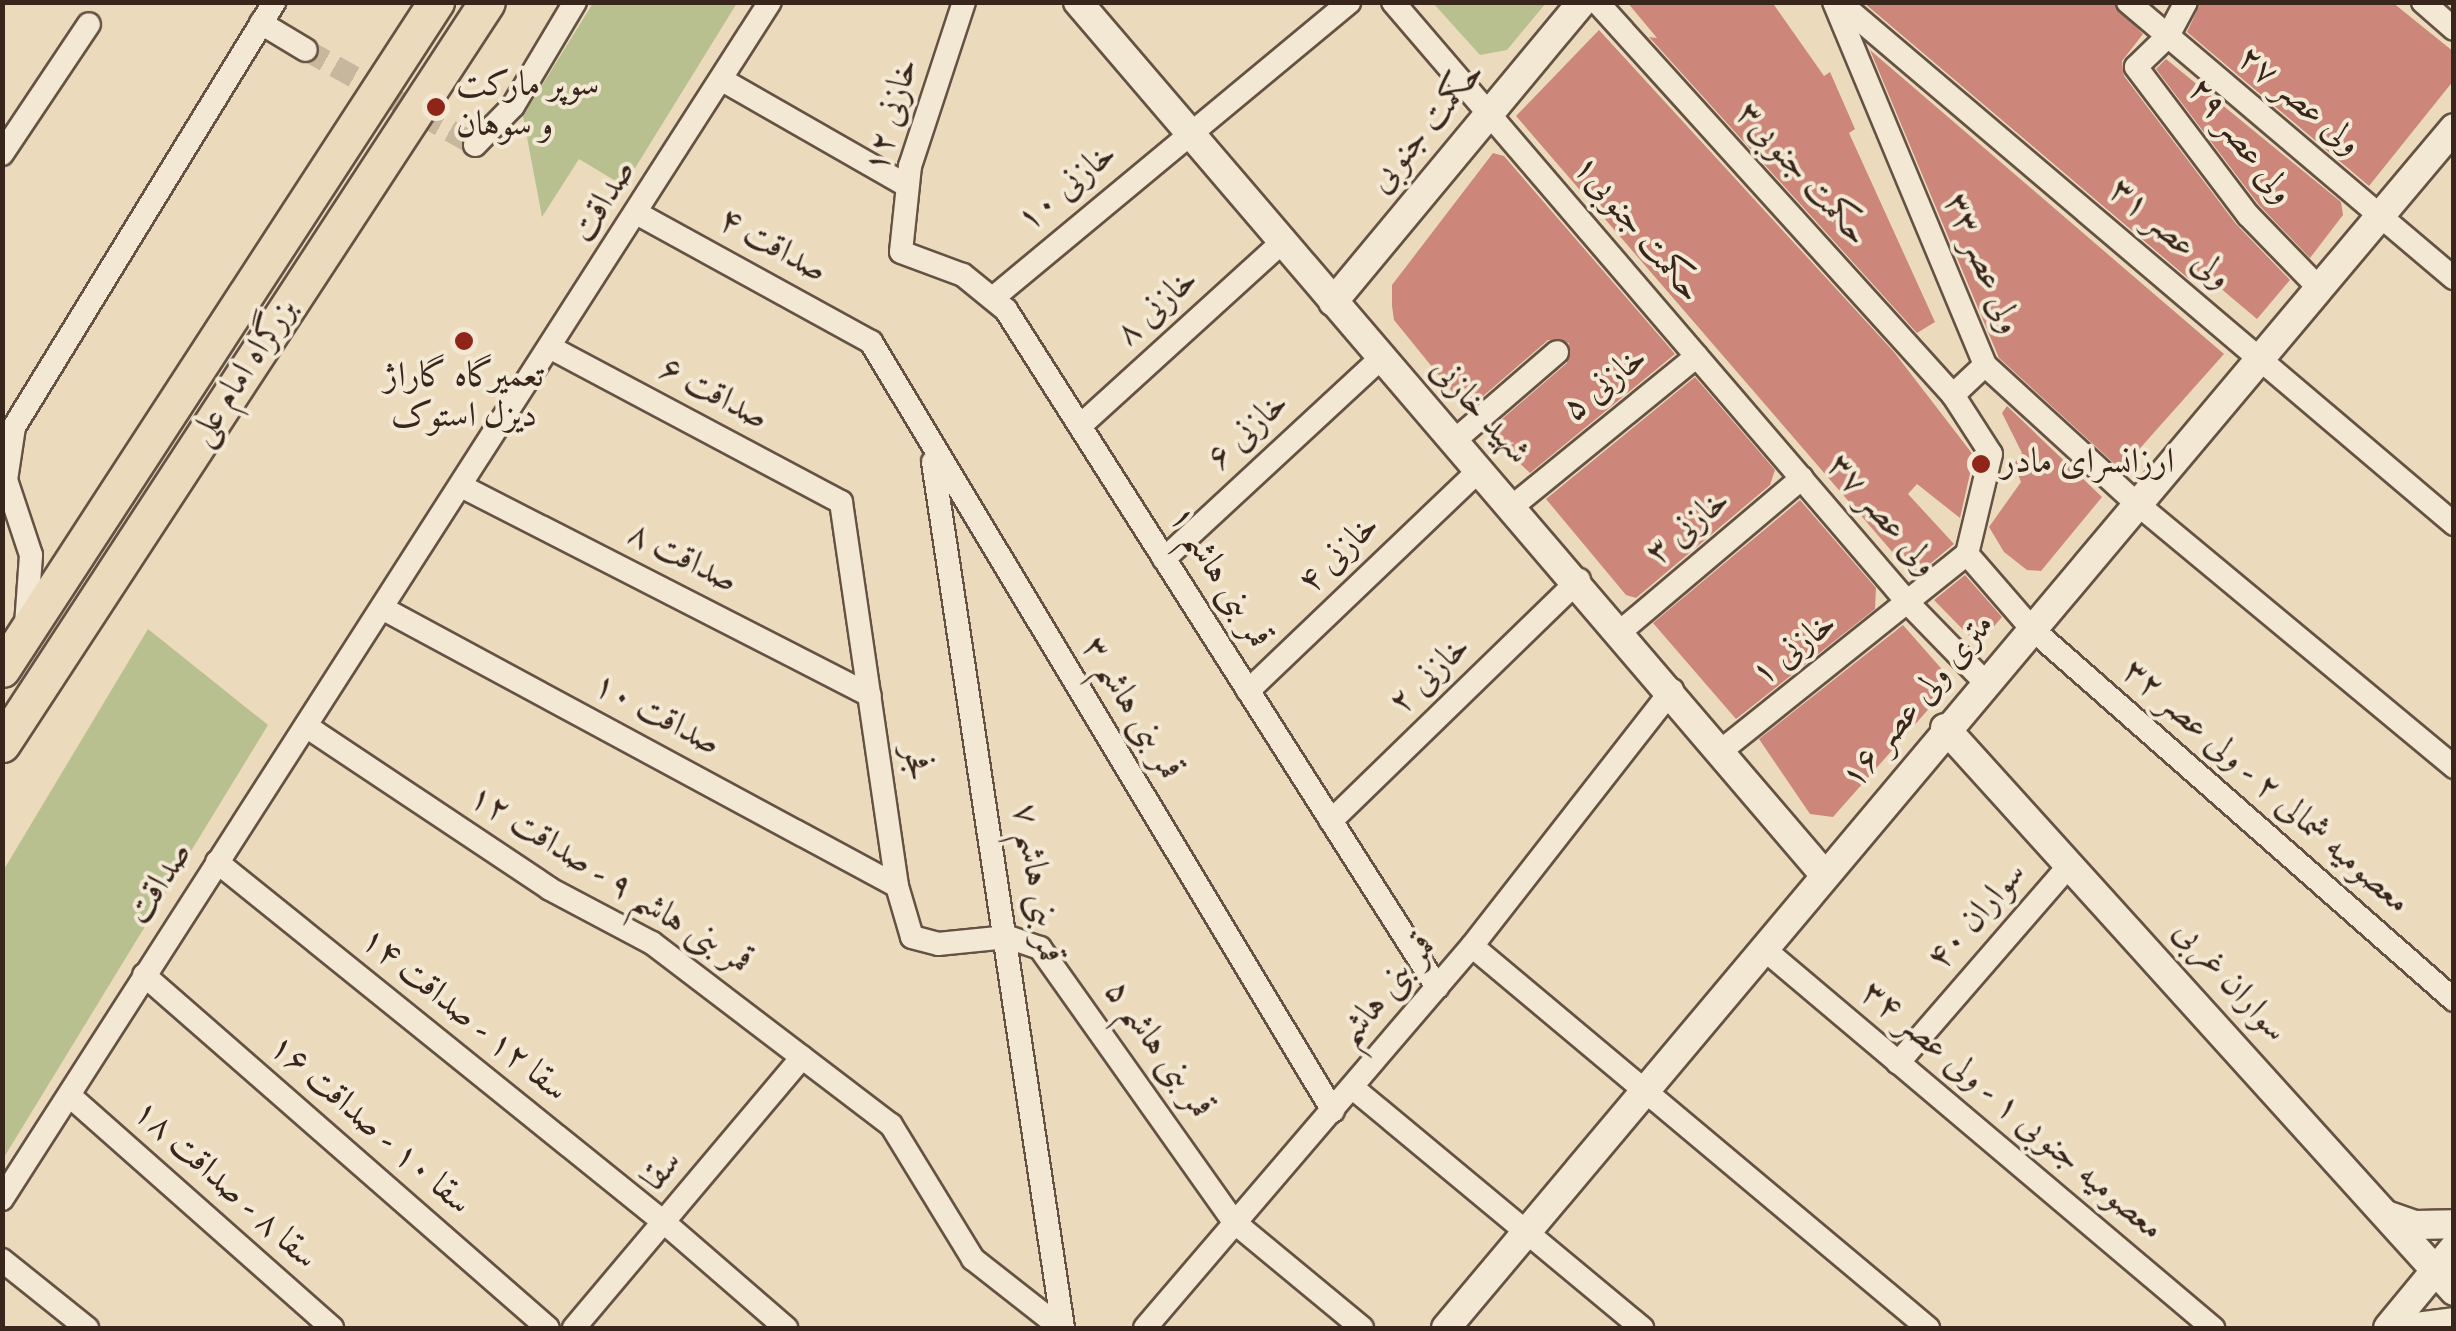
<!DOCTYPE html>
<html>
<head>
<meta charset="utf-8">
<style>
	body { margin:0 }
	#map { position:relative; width:2456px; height:1331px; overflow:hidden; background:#ebdbbc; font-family:"Sorts Mill Goudy",Amiri,serif }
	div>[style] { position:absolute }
	.green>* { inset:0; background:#b9c08f }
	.building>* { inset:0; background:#cc877a }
	.minor-tunnel>* { height:22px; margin-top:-11px; transform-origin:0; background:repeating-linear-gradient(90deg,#c7b79c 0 22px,transparent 0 33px) }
	.roads { filter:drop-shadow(2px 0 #655244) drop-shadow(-2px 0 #655244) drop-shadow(0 2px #655244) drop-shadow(0 -2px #655244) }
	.minor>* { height:22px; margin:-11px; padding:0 11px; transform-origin:11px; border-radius:11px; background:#f2e8d3 }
	.tertiary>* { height:28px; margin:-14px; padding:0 14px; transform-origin:14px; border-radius:14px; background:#f2e8d3 }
	.trunk>* { height:35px; margin:-17.5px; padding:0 17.5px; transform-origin:17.5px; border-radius:17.5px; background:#ebdbbc }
	.dots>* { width:28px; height:28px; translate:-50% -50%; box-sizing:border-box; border:5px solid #f2e8d3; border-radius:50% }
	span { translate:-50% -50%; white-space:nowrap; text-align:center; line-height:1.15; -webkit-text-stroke:8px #f2e8d3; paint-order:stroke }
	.poi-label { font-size:35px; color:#38251c }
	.left { translate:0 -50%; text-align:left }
	.street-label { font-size:35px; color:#38251c }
	.frame { position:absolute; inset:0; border:5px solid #38251c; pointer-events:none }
</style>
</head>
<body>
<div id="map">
	<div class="green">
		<i style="clip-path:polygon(593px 3px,737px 3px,624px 186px,579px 159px,542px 217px,523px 116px)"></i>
		<i style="clip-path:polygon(1433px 3px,1546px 3px,1507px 50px,1480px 55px)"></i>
		<i style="clip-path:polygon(148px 629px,268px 725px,3px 1159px,3px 871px)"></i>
	</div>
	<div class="building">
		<i style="clip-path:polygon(1627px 2px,1772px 2px,1824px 76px,1830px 72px,1855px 129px,1849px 133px,1935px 322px,1917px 333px,1649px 37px,1657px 38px)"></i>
		<i style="clip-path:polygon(1863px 2px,2113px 2px,2143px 34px,2122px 61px,2124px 76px,2236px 224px,2290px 280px,2257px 319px,2200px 271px,2189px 279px)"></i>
		<i style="clip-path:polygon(2201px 2px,2392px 2px,2454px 52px,2454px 80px,2369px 186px,2187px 32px)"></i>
		<i style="clip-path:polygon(1599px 30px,1894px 352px,1974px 456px,1960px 518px,1917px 484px,1908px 494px,1954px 544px,1914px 577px,1516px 116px)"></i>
		<i style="clip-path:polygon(1870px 50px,2224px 354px,2126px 464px,2117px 466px,1999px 358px)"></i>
		<i style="clip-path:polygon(2166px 59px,2341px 202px,2343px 215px,2310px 258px,2259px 205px,2156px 69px)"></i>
		<i style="clip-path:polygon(1493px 153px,1504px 156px,1675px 354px,1530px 473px,1487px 432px,1567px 363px,1569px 343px,1548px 340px,1467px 410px,1394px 320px,1392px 306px,1392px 285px)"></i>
		<i style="clip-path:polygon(1695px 377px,1775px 470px,1770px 485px,1636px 598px,1626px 595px,1546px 499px)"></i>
		<i style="clip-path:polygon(2007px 406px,2102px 497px,2041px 571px,2027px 570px,2004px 552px,1989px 527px,2021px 482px,2014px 464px,2022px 453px,2002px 413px)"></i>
		<i style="clip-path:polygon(1800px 500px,1876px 588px,1875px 609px,1736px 719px,1653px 623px)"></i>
		<i style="clip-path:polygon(1965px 575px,2002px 617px,1978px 645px,1934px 600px)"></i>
		<i style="clip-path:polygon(1903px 625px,1947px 675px,1949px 686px,1833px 817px,1810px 814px,1759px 739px)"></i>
	</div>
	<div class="minor-tunnel">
		<i style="left:306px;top:50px;width:194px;rotate:29.3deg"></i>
	</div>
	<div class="roads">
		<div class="minor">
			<i style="left:964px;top:2px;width:173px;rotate:108.2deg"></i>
			<i style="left:910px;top:166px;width:86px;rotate:96deg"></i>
			<i style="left:901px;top:252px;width:66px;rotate:20.4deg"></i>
			<i style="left:963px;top:275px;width:55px;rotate:39.1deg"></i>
			<i style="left:1006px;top:310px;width:803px;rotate:57.52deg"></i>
			<i style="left:1393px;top:2px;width:794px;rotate:49.39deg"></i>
			<i style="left:1910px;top:605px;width:106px;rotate:45.8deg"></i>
			<i style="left:1597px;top:2px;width:530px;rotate:47.83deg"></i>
			<i style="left:1834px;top:2px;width:393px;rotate:67.4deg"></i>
			<i style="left:1985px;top:365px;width:203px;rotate:42.4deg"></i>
			<i style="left:2135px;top:502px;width:415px;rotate:39.7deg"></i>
			<i style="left:1839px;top:2px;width:807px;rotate:40.32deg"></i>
			<i style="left:2128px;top:2px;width:427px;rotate:40.3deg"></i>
			<i style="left:2186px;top:2px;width:40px;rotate:118deg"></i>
			<i style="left:2167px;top:37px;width:43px;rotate:135.9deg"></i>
			<i style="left:2136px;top:67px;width:186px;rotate:52.9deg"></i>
			<i style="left:2248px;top:215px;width:102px;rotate:45.8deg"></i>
			<i style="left:2423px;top:2px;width:41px;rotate:41.1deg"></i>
			<i style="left:261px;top:23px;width:52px;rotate:31deg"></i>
			<i style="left:724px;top:81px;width:211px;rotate:29.8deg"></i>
			<i style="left:475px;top:145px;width:54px;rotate:-45.7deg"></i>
			<i style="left:513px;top:106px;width:121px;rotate:-59.2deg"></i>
			<i style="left:2px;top:154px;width:156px;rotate:-56.2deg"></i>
			<i style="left:638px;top:214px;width:266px;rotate:28.8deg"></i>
			<i style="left:871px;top:342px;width:897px;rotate:59deg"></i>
			<i style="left:993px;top:298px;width:463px;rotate:-39.7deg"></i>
			<i style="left:553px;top:349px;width:326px;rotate:28deg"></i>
			<i style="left:841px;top:502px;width:388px;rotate:81.7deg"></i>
			<i style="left:897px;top:886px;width:53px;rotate:73.6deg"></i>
			<i style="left:912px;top:937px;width:27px;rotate:15deg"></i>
			<i style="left:938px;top:944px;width:70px;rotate:-5.7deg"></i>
			<i style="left:1008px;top:937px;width:34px;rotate:19deg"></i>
			<i style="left:1040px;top:948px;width:336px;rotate:54.7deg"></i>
			<i style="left:1234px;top:1222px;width:166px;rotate:39.6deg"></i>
			<i style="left:1985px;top:365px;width:44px;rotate:136.8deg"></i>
			<i style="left:1953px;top:395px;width:70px;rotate:57.2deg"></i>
			<i style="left:1991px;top:454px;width:103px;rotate:103.5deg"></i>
			<i style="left:1967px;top:554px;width:98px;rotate:49.1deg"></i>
			<i style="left:2031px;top:628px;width:563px;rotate:41.33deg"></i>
			<i style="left:1080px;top:426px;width:273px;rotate:-42.3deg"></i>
			<i style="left:1454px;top:441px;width:136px;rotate:-40.8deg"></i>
			<i style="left:933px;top:462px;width:876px;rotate:81.46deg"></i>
			<i style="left:461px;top:486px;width:459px;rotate:27.1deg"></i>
			<i style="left:1513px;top:506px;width:237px;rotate:-39.2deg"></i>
			<i style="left:1164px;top:559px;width:296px;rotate:-42.8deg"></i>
			<i style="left:382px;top:608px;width:585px;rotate:28.36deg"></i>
			<i style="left:26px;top:625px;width:70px;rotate:-85.9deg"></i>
			<i style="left:31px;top:555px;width:79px;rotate:-108.4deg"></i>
			<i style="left:6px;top:480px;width:54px;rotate:-81.4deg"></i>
			<i style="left:14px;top:427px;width:498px;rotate:-58.5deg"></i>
			<i style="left:1621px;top:631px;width:237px;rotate:-40.2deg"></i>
			<i style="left:1248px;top:691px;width:321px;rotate:-43.7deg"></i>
			<i style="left:306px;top:726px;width:293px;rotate:33.7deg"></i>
			<i style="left:550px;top:889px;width:115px;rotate:27.9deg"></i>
			<i style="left:652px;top:943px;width:300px;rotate:37.3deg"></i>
			<i style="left:891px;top:1125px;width:157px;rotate:58.5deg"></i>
			<i style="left:973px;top:1259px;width:112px;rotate:38.1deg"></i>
			<i style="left:1722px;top:750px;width:314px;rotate:-38.7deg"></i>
			<i style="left:1331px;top:821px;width:346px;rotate:-44.2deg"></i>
			<i style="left:217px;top:862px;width:577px;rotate:38.88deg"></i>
			<i style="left:666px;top:1224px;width:159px;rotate:40.9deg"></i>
			<i style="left:1472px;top:946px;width:595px;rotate:39.95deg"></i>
			<i style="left:1764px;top:949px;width:588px;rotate:40.17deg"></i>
			<i style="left:144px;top:975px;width:536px;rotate:41.15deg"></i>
			<i style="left:1898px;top:1063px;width:264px;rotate:-49.1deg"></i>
			<i style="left:1353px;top:1088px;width:376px;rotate:39.7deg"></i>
			<i style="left:70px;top:1096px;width:350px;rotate:41.5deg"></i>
			<i style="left:2px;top:1199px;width:1422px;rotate:-57.32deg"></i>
			<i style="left:2px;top:1260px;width:109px;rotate:38.7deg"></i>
			<i style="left:574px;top:1328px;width:354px;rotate:-49.9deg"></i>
			<i style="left:1145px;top:1328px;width:503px;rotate:-49.44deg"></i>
			<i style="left:1472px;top:946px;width:325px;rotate:-52deg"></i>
		</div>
		<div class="tertiary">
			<i style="left:1078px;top:2px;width:1146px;rotate:49.46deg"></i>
			<i style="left:1333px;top:302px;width:390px;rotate:-50.3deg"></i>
			<i style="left:1945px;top:728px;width:759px;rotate:47.88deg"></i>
			<i style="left:2389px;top:1216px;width:28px;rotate:19deg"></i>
			<i style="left:2415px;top:1225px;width:39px;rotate:-1deg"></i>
			<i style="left:1446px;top:1328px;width:1567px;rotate:-49.97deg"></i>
			<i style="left:2388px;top:1328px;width:104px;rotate:-50.5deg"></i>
			<i style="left:2409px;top:1328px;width:45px;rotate:-7.6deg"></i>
		</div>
		<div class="trunk">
			<i style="left:2px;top:669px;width:796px;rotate:-56.95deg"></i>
			<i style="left:2px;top:744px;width:886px;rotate:-56.83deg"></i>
		</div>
	</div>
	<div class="dots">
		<i style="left:436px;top:107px;background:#8f2418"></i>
		<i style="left:464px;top:341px;background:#8f2418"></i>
		<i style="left:1981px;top:464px;background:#8f2418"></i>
	</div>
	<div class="poi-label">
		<span class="left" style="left:456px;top:107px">سوپر مارکت<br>و سوهان</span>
		<span style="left:464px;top:398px">تعمیرگاه گاراژ<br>دیزل استوک</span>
		<span class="left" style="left:2001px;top:464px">ارزانسرای مادر</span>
	</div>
	<div class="street-label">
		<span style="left:2298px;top:102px;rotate:40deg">ولی عصر ۲۷</span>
		<span style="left:893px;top:116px;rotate:-74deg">خازنی ۱۲</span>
		<span style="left:1428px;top:128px;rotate:-50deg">حکمت جنوبی</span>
		<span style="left:2239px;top:142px;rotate:52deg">ولی عصر ۲۹</span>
		<span style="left:1801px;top:175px;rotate:48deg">حکمت جنوبی۳</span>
		<span style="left:1068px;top:188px;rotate:-40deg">خازنی ۱۰</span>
		<span style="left:605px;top:202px;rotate:-58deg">صداقت</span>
		<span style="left:1636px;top:230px;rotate:50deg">حکمت جنوبی۱</span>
		<span style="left:2169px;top:235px;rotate:41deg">ولی عصر ۳۱</span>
		<span style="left:772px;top:247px;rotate:29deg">صداقت ۴</span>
		<span style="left:1981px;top:264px;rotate:67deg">ولی عصر ۳۳</span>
		<span style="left:1158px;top:308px;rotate:-42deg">خازنی ۸</span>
		<span style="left:245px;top:373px;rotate:-57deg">بزرگراه امام علی</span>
		<span style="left:1606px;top:385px;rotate:-39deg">خازنی ۵</span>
		<span style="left:713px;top:395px;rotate:28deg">صداقت ۶</span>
		<span style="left:1479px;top:412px;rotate:48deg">شهید خازنی</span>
		<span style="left:1249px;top:432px;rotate:-43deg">خازنی ۶</span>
		<span style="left:1881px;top:516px;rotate:49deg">ولی عصر ۳۷</span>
		<span style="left:1689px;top:528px;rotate:-40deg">خازنی ۳</span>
		<span style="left:1340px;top:555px;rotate:-44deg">خازنی ۴</span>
		<span style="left:682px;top:559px;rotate:27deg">صداقت ۸</span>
		<span style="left:1218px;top:578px;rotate:58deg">قمر بنی هاشم ۱</span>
		<span style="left:1795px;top:650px;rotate:-38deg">خازنی ۱</span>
		<span style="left:1431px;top:676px;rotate:-44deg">خازنی ۲</span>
		<span style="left:1919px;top:702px;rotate:-50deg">۱۶ متری ولی عصر</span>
		<span style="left:1130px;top:709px;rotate:59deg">قمر بنی هاشم ۳</span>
		<span style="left:656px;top:716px;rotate:28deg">صداقت ۱۰</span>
		<span style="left:915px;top:764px;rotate:82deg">فجر</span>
		<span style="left:2265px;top:788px;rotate:41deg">معصومیه شمالی ۲ - ولی عصر ۳۲</span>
		<span style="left:609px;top:881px;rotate:32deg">قمر بنی هاشم ۹ - صداقت ۱۲</span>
		<span style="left:1035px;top:883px;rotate:81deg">قمر بنی هاشم ۷</span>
		<span style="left:161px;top:884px;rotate:-57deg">صداقت</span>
		<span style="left:1978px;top:917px;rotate:-49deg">سواران ۴۰</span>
		<span style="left:2229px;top:982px;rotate:48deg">سواران غربی</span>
		<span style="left:1388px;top:992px;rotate:-50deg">قمر بنی هاشم</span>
		<span style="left:463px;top:1016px;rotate:39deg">سقا ۱۲ - صداقت ۱۴</span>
		<span style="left:1157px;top:1050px;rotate:55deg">قمر بنی هاشم ۵</span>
		<span style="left:2011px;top:1112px;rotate:40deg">معصومیه جنوبی ۱ - ولی عصر ۳۴</span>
		<span style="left:369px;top:1126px;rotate:41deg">سقا ۱۰ - صداقت ۱۶</span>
		<span style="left:663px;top:1172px;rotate:-51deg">سقا</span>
		<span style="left:224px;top:1186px;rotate:42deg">سقا ۸ - صداقت ۱۸</span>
	</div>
	<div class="frame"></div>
</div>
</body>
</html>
